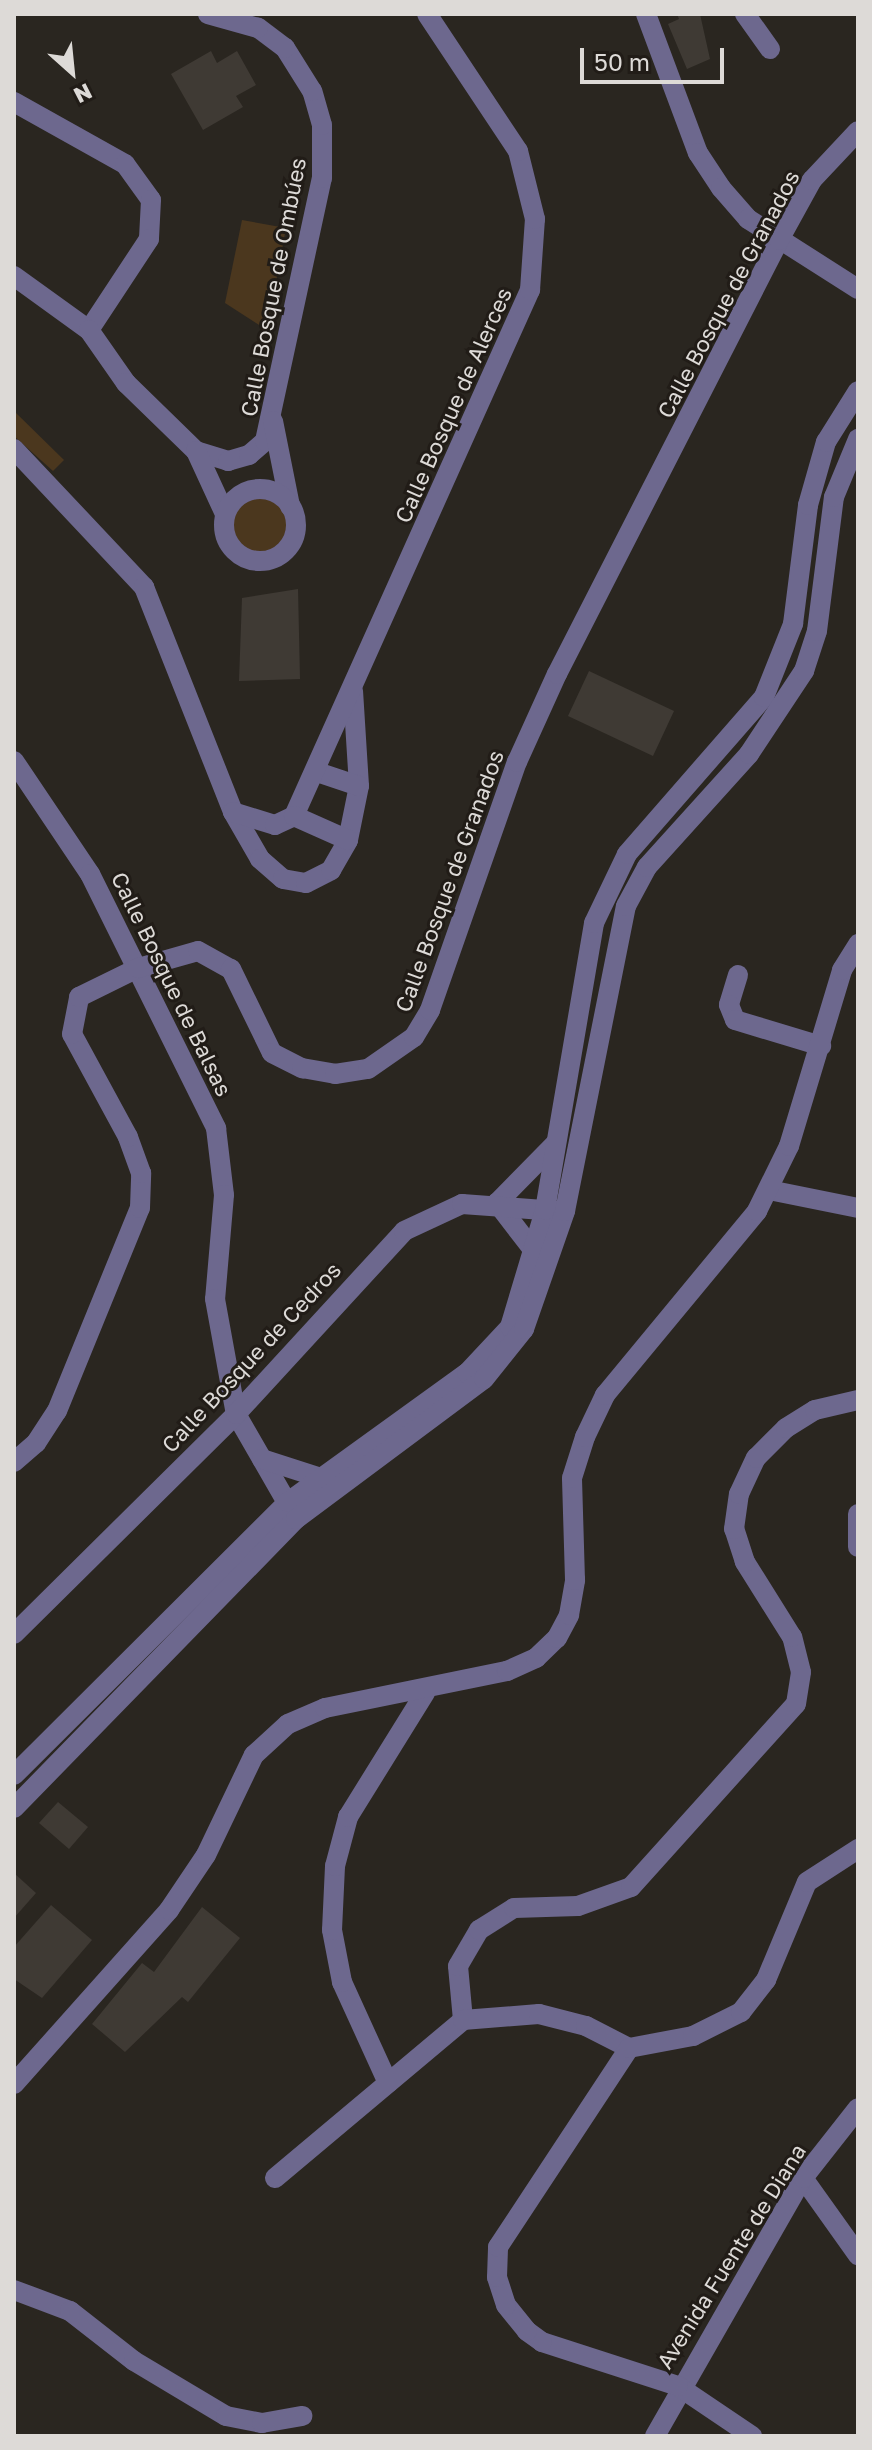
<!DOCTYPE html>
<html>
<head>
<meta charset="utf-8">
<style>
	body { margin:0 }
	#map { position:relative; width:872px; height:2450px; overflow:hidden; background:#2a2620; font-family:"Golos Text",sans-serif }
	div>[style] { position:absolute }
	.green>* { inset:0; background:#4b371e }
	.round { border-radius:50% }
	.building>* { inset:0; background:#3f3a34 }
	.minor>* { height:20px; margin:-10px; padding:0 10px; transform-origin:10px; border-radius:10px; background:#6d688e }
	.minor>.ring { margin:-10px; padding:0; box-sizing:content-box; background:none; border:20px solid #6d688e; border-radius:50% }
	span { translate:-50% -50%; white-space:nowrap; text-align:center; line-height:1.15; -webkit-text-stroke:6px #211c17; paint-order:stroke }
	.street-label { font-size:22px; color:#dddad7 }
	.frame { position:absolute; inset:0; border:16px solid #dddad7; pointer-events:none }
	.north { position:absolute; left:32px; top:32px; width:80px; height:80px; -webkit-text-stroke:6px #211c17; paint-order:stroke; rotate:153deg; font-size:22px; font-weight:700; line-height:32px; text-align:center; color:#dddad7 }
	.north::after { content:''; display:block; margin:auto; width:28px; height:36px; background:#dddad7; clip-path:polygon(50% 0,100% 100%,50% 72%,0 100%) }
	.scale { position:absolute; left:580px; top:48px; width:144px; height:36px; box-sizing:border-box; border:4px solid #dddad7; border-top:0; padding-left:10px; font-size:24px; line-height:28px; white-space:nowrap; color:#dddad7; -webkit-text-stroke:6px #211c17; paint-order:stroke }
</style>
</head>
<body>
<div id="map">
	<div class="green">
		<i style="clip-path:polygon(242px 220px,286px 228px,267px 330px,225px 303px)"></i>
		<i style="clip-path:polygon(14px 411px,64px 460px,53px 471px,14px 436px)"></i>
		<i class="round" style="left:230px;top:495px;width:60px;height:60px"></i>
	</div>
	<div class="building">
		<i style="clip-path:polygon(677px 14px,700px 14px,710px 59px,687px 69px,668px 24px,679px 19px)"></i>
		<i style="clip-path:polygon(211px 51px,217px 63px,237px 51px,256px 85px,236px 96px,243px 107px,203px 130px,171px 74px)"></i>
		<i style="clip-path:polygon(298px 589px,300px 679px,239px 681px,242px 598px)"></i>
		<i style="clip-path:polygon(589px 671px,674px 711px,653px 756px,568px 716px)"></i>
		<i style="clip-path:polygon(58px 1802px,88px 1827px,69px 1849px,39px 1823px)"></i>
		<i style="clip-path:polygon(14px 1873px,36px 1893px,14px 1918px)"></i>
		<i style="clip-path:polygon(51px 1905px,92px 1940px,42px 1998px,14px 1979px,14px 1947px)"></i>
		<i style="clip-path:polygon(202px 1907px,240px 1938px,188px 2002px,182px 1997px,125px 2052px,92px 2024px,142px 1963px,154px 1972px)"></i>
	</div>
	<div class="minor">
		<i style="left:646px;top:14px;width:148px;rotate:69.5deg"></i>
		<i style="left:698px;top:153px;width:42px;rotate:56.7deg"></i>
		<i style="left:721px;top:188px;width:41px;rotate:48.9deg"></i>
		<i style="left:748px;top:219px;width:130px;rotate:32.5deg"></i>
		<i style="left:745px;top:14px;width:43px;rotate:54.5deg"></i>
		<i style="left:14px;top:102px;width:127px;rotate:29.2deg"></i>
		<i style="left:125px;top:164px;width:44px;rotate:54.2deg"></i>
		<i style="left:151px;top:200px;width:39px;rotate:93deg"></i>
		<i style="left:149px;top:239px;width:109px;rotate:123.4deg"></i>
		<i style="left:14px;top:276px;width:92px;rotate:35.8deg"></i>
		<i style="left:89px;top:330px;width:65px;rotate:55.1deg"></i>
		<i style="left:126px;top:383px;width:98px;rotate:44.2deg"></i>
		<i style="left:196px;top:451px;width:34px;rotate:17deg"></i>
		<i style="left:228px;top:461px;width:22px;rotate:-16deg"></i>
		<i style="left:249px;top:455px;width:21px;rotate:-41deg"></i>
		<i style="left:265px;top:441px;width:269px;rotate:-77.8deg"></i>
		<i style="left:322px;top:178px;width:53px;rotate:-90deg"></i>
		<i style="left:322px;top:125px;width:35px;rotate:-106deg"></i>
		<i style="left:312px;top:91px;width:51px;rotate:-122.1deg"></i>
		<i style="left:285px;top:48px;width:34px;rotate:-143deg"></i>
		<i style="left:258px;top:28px;width:52px;rotate:-164.4deg"></i>
		<i style="left:273px;top:421px;width:87px;rotate:78.7deg"></i>
		<i style="left:14px;top:449px;width:190px;rotate:46.7deg"></i>
		<i style="left:144px;top:587px;width:242px;rotate:68.4deg"></i>
		<i style="left:233px;top:812px;width:54px;rotate:60.1deg"></i>
		<i style="left:260px;top:859px;width:30px;rotate:41deg"></i>
		<i style="left:283px;top:879px;width:23px;rotate:10deg"></i>
		<i style="left:306px;top:883px;width:28px;rotate:-27deg"></i>
		<i style="left:331px;top:870px;width:34px;rotate:-60deg"></i>
		<i style="left:348px;top:840px;width:55px;rotate:-78.5deg"></i>
		<i style="left:359px;top:786px;width:95px;rotate:-93.6deg"></i>
		<i style="left:196px;top:451px;width:69px;rotate:65.3deg"></i>
		<i class="ring" style="left:224px;top:489px;width:52px;height:52px"></i>
		<i style="left:14px;top:761px;width:136px;rotate:56.1deg"></i>
		<i style="left:90px;top:874px;width:284px;rotate:63.6deg"></i>
		<i style="left:216px;top:1128px;width:67px;rotate:83.2deg"></i>
		<i style="left:224px;top:1195px;width:104px;rotate:94.9deg"></i>
		<i style="left:215px;top:1299px;width:117px;rotate:79.7deg"></i>
		<i style="left:236px;top:1414px;width:114px;rotate:60.1deg"></i>
		<i style="left:317px;top:772px;width:44px;rotate:18.4deg"></i>
		<i style="left:233px;top:812px;width:44px;rotate:17.2deg"></i>
		<i style="left:275px;top:825px;width:21px;rotate:-25deg"></i>
		<i style="left:294px;top:816px;width:577px;rotate:-65.84deg"></i>
		<i style="left:530px;top:290px;width:71px;rotate:-86deg"></i>
		<i style="left:535px;top:219px;width:70px;rotate:-104deg"></i>
		<i style="left:518px;top:151px;width:164px;rotate:-123.6deg"></i>
		<i style="left:294px;top:816px;width:59px;rotate:24deg"></i>
		<i style="left:738px;top:975px;width:31px;rotate:107deg"></i>
		<i style="left:729px;top:1005px;width:16px;rotate:68deg"></i>
		<i style="left:735px;top:1020px;width:90px;rotate:16.8deg"></i>
		<i style="left:769px;top:1190px;width:91px;rotate:11.4deg"></i>
		<i style="left:534px;top:1251px;width:61px;rotate:-127.6deg"></i>
		<i style="left:497px;top:1203px;width:83px;rotate:-45.5deg"></i>
		<i style="left:262px;top:1459px;width:62px;rotate:17.9deg"></i>
		<i style="left:14px;top:1462px;width:29px;rotate:-41deg"></i>
		<i style="left:36px;top:1443px;width:38px;rotate:-57deg"></i>
		<i style="left:57px;top:1411px;width:219px;rotate:-67.8deg"></i>
		<i style="left:140px;top:1208px;width:35px;rotate:-88deg"></i>
		<i style="left:141px;top:1173px;width:38px;rotate:-110deg"></i>
		<i style="left:128px;top:1137px;width:117px;rotate:-118.5deg"></i>
		<i style="left:72px;top:1034px;width:38px;rotate:-79deg"></i>
		<i style="left:79px;top:997px;width:66px;rotate:-26.2deg"></i>
		<i style="left:138px;top:968px;width:62px;rotate:-15.8deg"></i>
		<i style="left:198px;top:951px;width:38px;rotate:29deg"></i>
		<i style="left:231px;top:969px;width:93px;rotate:64deg"></i>
		<i style="left:272px;top:1053px;width:34px;rotate:27deg"></i>
		<i style="left:302px;top:1068px;width:34px;rotate:10deg"></i>
		<i style="left:335px;top:1074px;width:33px;rotate:-9deg"></i>
		<i style="left:368px;top:1069px;width:56px;rotate:-34.8deg"></i>
		<i style="left:414px;top:1037px;width:31px;rotate:-59deg"></i>
		<i style="left:430px;top:1010px;width:263px;rotate:-70.7deg"></i>
		<i style="left:517px;top:762px;width:97px;rotate:-65.6deg"></i>
		<i style="left:557px;top:674px;width:487px;rotate:-62.9deg"></i>
		<i style="left:779px;top:240px;width:68px;rotate:-61.2deg"></i>
		<i style="left:812px;top:180px;width:67px;rotate:-46.8deg"></i>
		<i style="left:858px;top:1514px;width:33px;rotate:90deg"></i>
		<i style="left:14px;top:1634px;width:313px;rotate:-44.7deg"></i>
		<i style="left:236px;top:1414px;width:248px;rotate:-47.4deg"></i>
		<i style="left:404px;top:1231px;width:64px;rotate:-25deg"></i>
		<i style="left:462px;top:1204px;width:95px;rotate:4.2deg"></i>
		<i style="left:14px;top:1775px;width:387px;rotate:-44.9deg"></i>
		<i style="left:288px;top:1502px;width:221px;rotate:-35.8deg"></i>
		<i style="left:467px;top:1373px;width:63px;rotate:-46.9deg"></i>
		<i style="left:510px;top:1327px;width:122px;rotate:-73.3deg"></i>
		<i style="left:545px;top:1210px;width:291px;rotate:-80.3deg"></i>
		<i style="left:594px;top:923px;width:76px;rotate:-64.4deg"></i>
		<i style="left:627px;top:854px;width:208px;rotate:-48.9deg"></i>
		<i style="left:764px;top:697px;width:79px;rotate:-68.3deg"></i>
		<i style="left:793px;top:624px;width:120px;rotate:-82.8deg"></i>
		<i style="left:808px;top:505px;width:66px;rotate:-74.1deg"></i>
		<i style="left:826px;top:442px;width:60px;rotate:-57.9deg"></i>
		<i style="left:14px;top:1808px;width:404px;rotate:-45.7deg"></i>
		<i style="left:296px;top:1519px;width:234px;rotate:-36.7deg"></i>
		<i style="left:484px;top:1379px;width:64px;rotate:-51.3deg"></i>
		<i style="left:524px;top:1329px;width:125px;rotate:-70.8deg"></i>
		<i style="left:565px;top:1211px;width:311px;rotate:-78.7deg"></i>
		<i style="left:626px;top:906px;width:44px;rotate:-61.7deg"></i>
		<i style="left:647px;top:867px;width:152px;rotate:-47.9deg"></i>
		<i style="left:749px;top:754px;width:100px;rotate:-56.5deg"></i>
		<i style="left:804px;top:671px;width:42px;rotate:-72deg"></i>
		<i style="left:817px;top:631px;width:135px;rotate:-82.8deg"></i>
		<i style="left:834px;top:497px;width:63px;rotate:-67.5deg"></i>
		<i style="left:463px;top:2020px;width:54px;rotate:-95.3deg"></i>
		<i style="left:458px;top:1966px;width:42px;rotate:-59.7deg"></i>
		<i style="left:479px;top:1930px;width:41px;rotate:-32.2deg"></i>
		<i style="left:514px;top:1908px;width:64px;rotate:-1.8deg"></i>
		<i style="left:578px;top:1906px;width:56px;rotate:-19.7deg"></i>
		<i style="left:631px;top:1887px;width:246px;rotate:-48deg"></i>
		<i style="left:796px;top:1704px;width:32px;rotate:-81deg"></i>
		<i style="left:801px;top:1672px;width:36px;rotate:-104deg"></i>
		<i style="left:792px;top:1637px;width:89px;rotate:-122.1deg"></i>
		<i style="left:745px;top:1562px;width:35px;rotate:-108deg"></i>
		<i style="left:734px;top:1529px;width:35px;rotate:-82deg"></i>
		<i style="left:739px;top:1494px;width:40px;rotate:-65deg"></i>
		<i style="left:756px;top:1458px;width:42px;rotate:-45deg"></i>
		<i style="left:786px;top:1428px;width:34px;rotate:-32deg"></i>
		<i style="left:815px;top:1410px;width:44px;rotate:-13.1deg"></i>
		<i style="left:388px;top:2083px;width:111px;rotate:-114.5deg"></i>
		<i style="left:342px;top:1982px;width:53px;rotate:-100.9deg"></i>
		<i style="left:332px;top:1930px;width:64px;rotate:-87.3deg"></i>
		<i style="left:335px;top:1866px;width:51px;rotate:-75.1deg"></i>
		<i style="left:348px;top:1817px;width:146px;rotate:-58.2deg"></i>
		<i style="left:14px;top:2084px;width:233px;rotate:-48.3deg"></i>
		<i style="left:169px;top:1910px;width:66px;rotate:-56.1deg"></i>
		<i style="left:206px;top:1855px;width:111px;rotate:-64.4deg"></i>
		<i style="left:254px;top:1755px;width:46px;rotate:-42.4deg"></i>
		<i style="left:288px;top:1724px;width:40px;rotate:-23.4deg"></i>
		<i style="left:325px;top:1708px;width:186px;rotate:-11.5deg"></i>
		<i style="left:507px;top:1671px;width:32px;rotate:-24deg"></i>
		<i style="left:536px;top:1658px;width:29px;rotate:-44deg"></i>
		<i style="left:557px;top:1638px;width:26px;rotate:-62deg"></i>
		<i style="left:569px;top:1615px;width:36px;rotate:-80deg"></i>
		<i style="left:575px;top:1580px;width:102px;rotate:-91.7deg"></i>
		<i style="left:572px;top:1478px;width:43px;rotate:-72.4deg"></i>
		<i style="left:585px;top:1437px;width:47px;rotate:-64.5deg"></i>
		<i style="left:605px;top:1395px;width:239px;rotate:-50.4deg"></i>
		<i style="left:757px;top:1211px;width:72px;rotate:-63.8deg"></i>
		<i style="left:789px;top:1146px;width:184px;rotate:-73.2deg"></i>
		<i style="left:842px;top:970px;width:31px;rotate:-58deg"></i>
		<i style="left:275px;top:2178px;width:246px;rotate:-40deg"></i>
		<i style="left:463px;top:2020px;width:76px;rotate:-4.5deg"></i>
		<i style="left:539px;top:2014px;width:49px;rotate:14.3deg"></i>
		<i style="left:586px;top:2026px;width:48px;rotate:27.1deg"></i>
		<i style="left:803px;top:2178px;width:95px;rotate:54.5deg"></i>
		<i style="left:14px;top:2290px;width:60px;rotate:20.6deg"></i>
		<i style="left:70px;top:2311px;width:81px;rotate:38deg"></i>
		<i style="left:134px;top:2361px;width:107px;rotate:30.9deg"></i>
		<i style="left:226px;top:2416px;width:37px;rotate:11deg"></i>
		<i style="left:262px;top:2423px;width:41px;rotate:-9.9deg"></i>
		<i style="left:655px;top:2436px;width:297px;rotate:-60.2deg"></i>
		<i style="left:803px;top:2178px;width:89px;rotate:-51.8deg"></i>
		<i style="left:752px;top:2436px;width:89px;rotate:-146deg"></i>
		<i style="left:678px;top:2386px;width:143px;rotate:-162.1deg"></i>
		<i style="left:542px;top:2342px;width:19px;rotate:-144deg"></i>
		<i style="left:527px;top:2331px;width:33px;rotate:-129deg"></i>
		<i style="left:506px;top:2305px;width:29px;rotate:-108deg"></i>
		<i style="left:497px;top:2277px;width:30px;rotate:-88deg"></i>
		<i style="left:498px;top:2247px;width:238px;rotate:-56.6deg"></i>
		<i style="left:629px;top:2048px;width:65px;rotate:-10.6deg"></i>
		<i style="left:693px;top:2036px;width:54px;rotate:-26.6deg"></i>
		<i style="left:741px;top:2012px;width:41px;rotate:-52deg"></i>
		<i style="left:766px;top:1980px;width:106px;rotate:-67.3deg"></i>
		<i style="left:807px;top:1882px;width:61px;rotate:-32.9deg"></i>
	</div>
	<div class="street-label">
		<span style="left:273px;top:287px;rotate:-79deg">Calle Bosque de Ombúes</span>
		<span style="left:728px;top:294px;rotate:-62deg">Calle Bosque de Granados</span>
		<span style="left:453px;top:405px;rotate:-66deg">Calle Bosque de Alerces</span>
		<span style="left:449px;top:881px;rotate:-70deg">Calle Bosque de Granados</span>
		<span style="left:172px;top:984px;rotate:64deg">Calle Bosque de Balsas</span>
		<span style="left:251px;top:1357px;rotate:-47deg">Calle Bosque de Cedros</span>
		<span style="left:731px;top:2256px;rotate:-58deg">Avenida Fuente de Diana</span>
	</div>
	<div class="frame"></div>
	<div class="north">N</div>
	<div class="scale">50 m</div>
</div>
</body>
</html>
